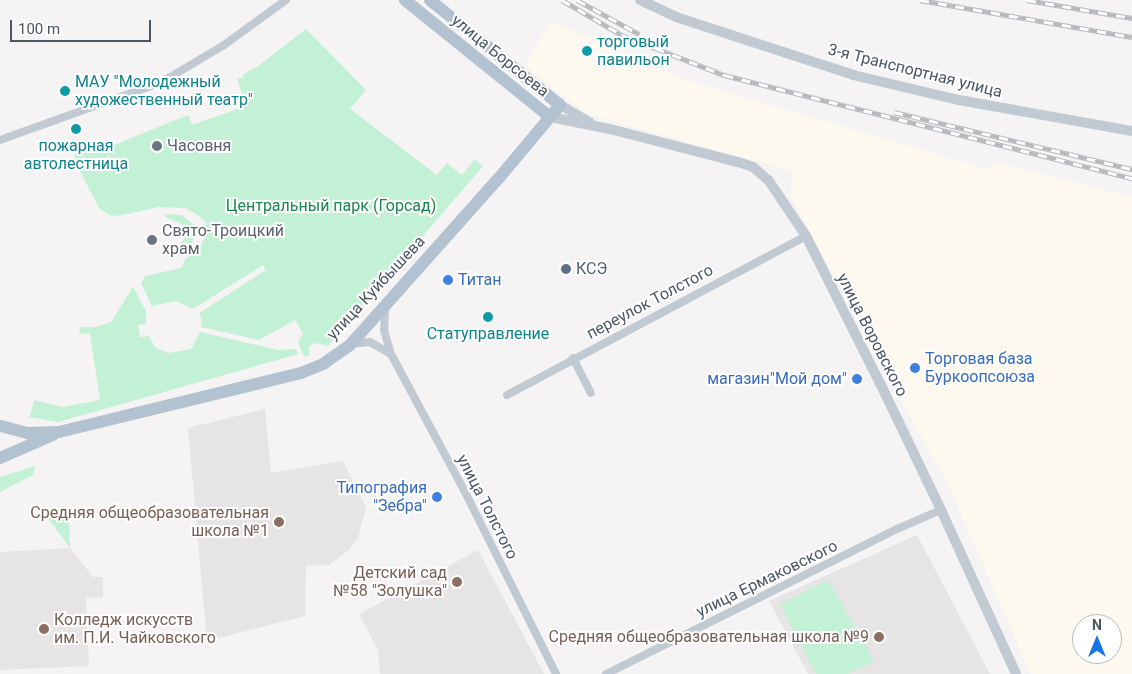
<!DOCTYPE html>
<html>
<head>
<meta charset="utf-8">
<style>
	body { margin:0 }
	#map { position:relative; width:1132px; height:674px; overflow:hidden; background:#f5f3f3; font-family:Roboto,sans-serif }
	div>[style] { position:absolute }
	.commercial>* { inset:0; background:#fdf9ef }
	.education>* { inset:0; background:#e6e4e5 }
	.green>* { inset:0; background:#c3f1d5 }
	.minor>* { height:8px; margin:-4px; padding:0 4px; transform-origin:4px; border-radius:4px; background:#c1cad2 }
	.tertiary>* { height:10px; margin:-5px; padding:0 5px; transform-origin:5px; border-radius:5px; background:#c1cad2 }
	.primary>* { height:12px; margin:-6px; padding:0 6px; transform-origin:6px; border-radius:6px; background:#b3c2d1 }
	.rail>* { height:5px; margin-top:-2.5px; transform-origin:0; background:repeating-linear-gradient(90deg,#fff 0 9px,#b5b8bd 0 18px); box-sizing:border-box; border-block:1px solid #b5b8bd }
	.dots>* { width:14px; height:14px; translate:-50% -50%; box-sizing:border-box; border:2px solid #fff; border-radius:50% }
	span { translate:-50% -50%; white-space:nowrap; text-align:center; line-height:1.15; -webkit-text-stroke:4px #fff; paint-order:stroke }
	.culture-label { font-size:16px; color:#0d838f }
	.left { translate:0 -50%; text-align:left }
	.street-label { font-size:16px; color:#4a5661 }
	.worship-label { font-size:16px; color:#5b616d }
	.park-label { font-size:16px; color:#17864f }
	.service-label { font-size:16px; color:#4e5e75 }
	.shop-label { font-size:16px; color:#366cbe }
	.right { translate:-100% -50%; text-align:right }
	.education-label { font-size:16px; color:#785e54 }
	.north { position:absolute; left:1072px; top:614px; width:50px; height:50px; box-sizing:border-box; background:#fff; border:1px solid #b7bbc0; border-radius:50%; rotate:0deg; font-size:14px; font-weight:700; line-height:20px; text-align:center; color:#4a5661 }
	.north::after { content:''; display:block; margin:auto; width:18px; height:22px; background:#1a73e8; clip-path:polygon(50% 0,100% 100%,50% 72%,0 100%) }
	.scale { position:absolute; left:10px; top:20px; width:141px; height:22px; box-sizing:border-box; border:2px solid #4a5661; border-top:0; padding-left:6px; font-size:15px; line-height:18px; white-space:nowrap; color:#4a5661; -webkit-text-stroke:4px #fff; paint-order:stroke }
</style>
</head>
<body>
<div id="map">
	<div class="commercial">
		<i style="clip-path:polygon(evenodd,551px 21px,689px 81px,990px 170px,994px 162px,1132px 197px,1132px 674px,1031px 674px,950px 489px,790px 195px,793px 171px,587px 114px,525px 66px,551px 21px,1082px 624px,1112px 624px,1112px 654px,1082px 654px,1082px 624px)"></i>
	</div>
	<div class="education">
		<i style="clip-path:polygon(265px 409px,271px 473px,343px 461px,366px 507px,358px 538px,349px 550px,329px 565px,306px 566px,305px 616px,207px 641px,188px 428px)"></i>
		<i style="clip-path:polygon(917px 535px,990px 674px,808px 674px,769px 601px)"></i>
		<i style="clip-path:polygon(70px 548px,93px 577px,103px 577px,103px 597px,86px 598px,89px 666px,0 670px,0 552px)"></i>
		<i style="clip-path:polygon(478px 550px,544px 674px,380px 674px,378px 650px,359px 614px)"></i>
	</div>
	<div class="green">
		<i style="clip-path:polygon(306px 29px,366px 90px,350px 109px,437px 175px,447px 163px,462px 175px,475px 159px,483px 166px,328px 346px,314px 343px,309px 347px,309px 355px,304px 357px,298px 343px,303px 333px,295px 320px,259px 340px,201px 327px,202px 321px,199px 313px,266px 270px,263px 265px,193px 309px,176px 301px,152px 306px,141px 283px,145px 276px,181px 268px,186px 258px,195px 253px,202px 244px,206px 233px,206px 222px,198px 215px,185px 208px,158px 207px,123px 215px,112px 216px,106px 213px,99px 208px,80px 171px,74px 154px,107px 142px,109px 147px,188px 115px,192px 125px,246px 106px,237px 79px,244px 77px,243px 74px,257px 67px)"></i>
		<i style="clip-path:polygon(165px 214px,182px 215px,198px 228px,191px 245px,171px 259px,171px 249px,180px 244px,188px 234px,180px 223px,165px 217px)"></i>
		<i style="clip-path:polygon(133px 287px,146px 311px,146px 324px,138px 325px,140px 337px,149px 336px,155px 347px,168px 353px,191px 349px,200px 332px,278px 350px,296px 349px,298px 354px,58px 422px,29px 417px,35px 400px,62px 407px,100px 400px,90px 333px,80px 334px,79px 327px,96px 327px,111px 322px)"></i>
		<i style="clip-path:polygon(35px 466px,33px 475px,0 492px,0 477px)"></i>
		<i style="clip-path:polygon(58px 508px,69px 508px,70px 548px,46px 515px)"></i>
		<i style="clip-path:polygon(828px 580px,874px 661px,848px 674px,816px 674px,780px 604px)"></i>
	</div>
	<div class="minor">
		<i style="left:0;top:140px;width:172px;rotate:-19.7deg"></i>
		<i style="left:162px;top:82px;width:72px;rotate:-30.8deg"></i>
		<i style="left:224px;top:45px;width:77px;rotate:-36deg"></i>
		<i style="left:385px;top:307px;width:23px;rotate:92deg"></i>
		<i style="left:384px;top:330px;width:25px;rotate:74deg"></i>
		<i style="left:391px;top:354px;width:159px;rotate:61.8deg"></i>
		<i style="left:466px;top:494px;width:201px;rotate:63.4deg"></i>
		<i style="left:351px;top:344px;width:19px;rotate:-6deg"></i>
		<i style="left:370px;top:342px;width:24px;rotate:30deg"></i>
		<i style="left:573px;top:358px;width:39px;rotate:63deg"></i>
		<i style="left:507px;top:395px;width:339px;rotate:-28deg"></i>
		<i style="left:606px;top:674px;width:325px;rotate:-26.5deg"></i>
		<i style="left:897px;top:529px;width:48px;rotate:-23.4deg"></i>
	</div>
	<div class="tertiary">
		<i style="left:640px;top:0;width:40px;rotate:25deg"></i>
		<i style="left:676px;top:17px;width:186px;rotate:18.1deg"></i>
		<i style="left:853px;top:75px;width:109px;rotate:13.3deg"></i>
		<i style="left:959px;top:100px;width:176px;rotate:10.2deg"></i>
		<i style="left:560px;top:105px;width:34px;rotate:30deg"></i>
		<i style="left:550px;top:117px;width:65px;rotate:11.5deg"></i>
		<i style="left:614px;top:130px;width:128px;rotate:14.5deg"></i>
		<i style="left:738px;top:162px;width:16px;rotate:18deg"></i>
		<i style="left:753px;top:167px;width:21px;rotate:41deg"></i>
		<i style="left:769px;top:181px;width:66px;rotate:56.1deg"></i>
		<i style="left:806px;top:236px;width:165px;rotate:63.3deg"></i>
		<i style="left:880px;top:383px;width:141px;rotate:64.3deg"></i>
		<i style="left:941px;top:510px;width:180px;rotate:65.4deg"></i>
	</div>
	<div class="primary">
		<i style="left:405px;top:0;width:186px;rotate:38.9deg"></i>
		<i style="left:1px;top:426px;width:28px;rotate:15deg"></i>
		<i style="left:28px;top:433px;width:31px;rotate:-2deg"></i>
		<i style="left:59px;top:432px;width:249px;rotate:-13.7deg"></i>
		<i style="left:301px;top:373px;width:24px;rotate:-22deg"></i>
		<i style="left:323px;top:364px;width:33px;rotate:-35deg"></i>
		<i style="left:350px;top:345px;width:224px;rotate:-48.3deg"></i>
		<i style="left:499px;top:178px;width:95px;rotate:-50.1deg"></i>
		<i style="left:560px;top:105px;width:167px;rotate:-141.1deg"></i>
		<i style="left:0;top:458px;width:58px;rotate:-23.5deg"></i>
	</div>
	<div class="rail">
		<i style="left:562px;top:0;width:69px;rotate:30.3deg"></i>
		<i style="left:622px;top:35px;width:110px;rotate:21.4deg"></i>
		<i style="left:724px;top:75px;width:421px;rotate:14.2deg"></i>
		<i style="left:577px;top:0;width:71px;rotate:28.7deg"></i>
		<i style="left:920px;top:0;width:215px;rotate:9.9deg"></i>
		<i style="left:1027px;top:0;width:107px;rotate:9.7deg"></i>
		<i style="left:894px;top:112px;width:245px;rotate:13.5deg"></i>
	</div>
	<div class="dots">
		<i style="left:587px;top:51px;background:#0f9aa8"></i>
		<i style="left:65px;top:91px;background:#0f9aa8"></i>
		<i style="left:76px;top:129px;background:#0f9aa8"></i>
		<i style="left:157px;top:146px;background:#6b7280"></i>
		<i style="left:152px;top:240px;background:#6b7280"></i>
		<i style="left:566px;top:269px;background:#5c6f8a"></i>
		<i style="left:448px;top:280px;background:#3f7fe0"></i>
		<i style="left:488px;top:317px;background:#0f9aa8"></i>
		<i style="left:915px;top:368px;background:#3f7fe0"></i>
		<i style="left:857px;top:379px;background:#3f7fe0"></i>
		<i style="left:437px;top:497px;background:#3f7fe0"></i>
		<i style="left:279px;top:522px;background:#8d6e63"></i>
		<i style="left:457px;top:582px;background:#8d6e63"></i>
		<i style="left:44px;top:629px;background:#8d6e63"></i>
		<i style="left:879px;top:637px;background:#8d6e63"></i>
	</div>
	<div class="culture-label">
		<span class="left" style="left:597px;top:51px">торговый<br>павильон</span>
		<span class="left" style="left:75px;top:91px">МАУ "Молодежный<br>художественный театр"</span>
		<span style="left:76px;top:155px">пожарная<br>автолестница</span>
		<span style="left:488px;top:334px">Статуправление</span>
	</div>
	<div class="street-label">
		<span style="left:500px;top:56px;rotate:39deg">улица Борсоева</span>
		<span style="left:915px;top:71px;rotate:14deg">3-я Транспортная улица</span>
		<span style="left:376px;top:288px;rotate:-47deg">улица Куйбышева</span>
		<span style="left:650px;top:302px;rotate:-28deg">переулок Толстого</span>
		<span style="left:872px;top:335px;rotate:63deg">улица Воровского</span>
		<span style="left:487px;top:507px;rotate:63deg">улица Толстого</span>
		<span style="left:767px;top:579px;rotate:-26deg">улица Ермаковского</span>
	</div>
	<div class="worship-label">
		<span class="left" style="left:167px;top:146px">Часовня</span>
		<span class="left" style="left:162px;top:240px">Свято-Троицкий<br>храм</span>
	</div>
	<div class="park-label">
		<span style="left:331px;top:206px">Центральный парк (Горсад)</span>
	</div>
	<div class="service-label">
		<span class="left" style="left:576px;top:269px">КСЭ</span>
	</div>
	<div class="shop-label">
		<span class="left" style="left:458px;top:280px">Титан</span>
		<span class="left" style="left:925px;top:368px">Торговая база<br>Буркоопсоюза</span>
		<span class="right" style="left:847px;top:379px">магазин"Мой дом"</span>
		<span class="right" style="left:427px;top:497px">Типография<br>"Зебра"</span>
	</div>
	<div class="education-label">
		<span class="right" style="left:269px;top:522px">Средняя общеобразовательная<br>школа №1</span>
		<span class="right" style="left:447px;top:582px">Детский сад<br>№58 "Золушка"</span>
		<span class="left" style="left:54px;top:629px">Колледж искусств<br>им. П.И. Чайковского</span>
		<span class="right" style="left:869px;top:637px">Средняя общеобразовательная школа №9</span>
	</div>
	<div class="north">N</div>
	<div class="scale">100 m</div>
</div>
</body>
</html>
